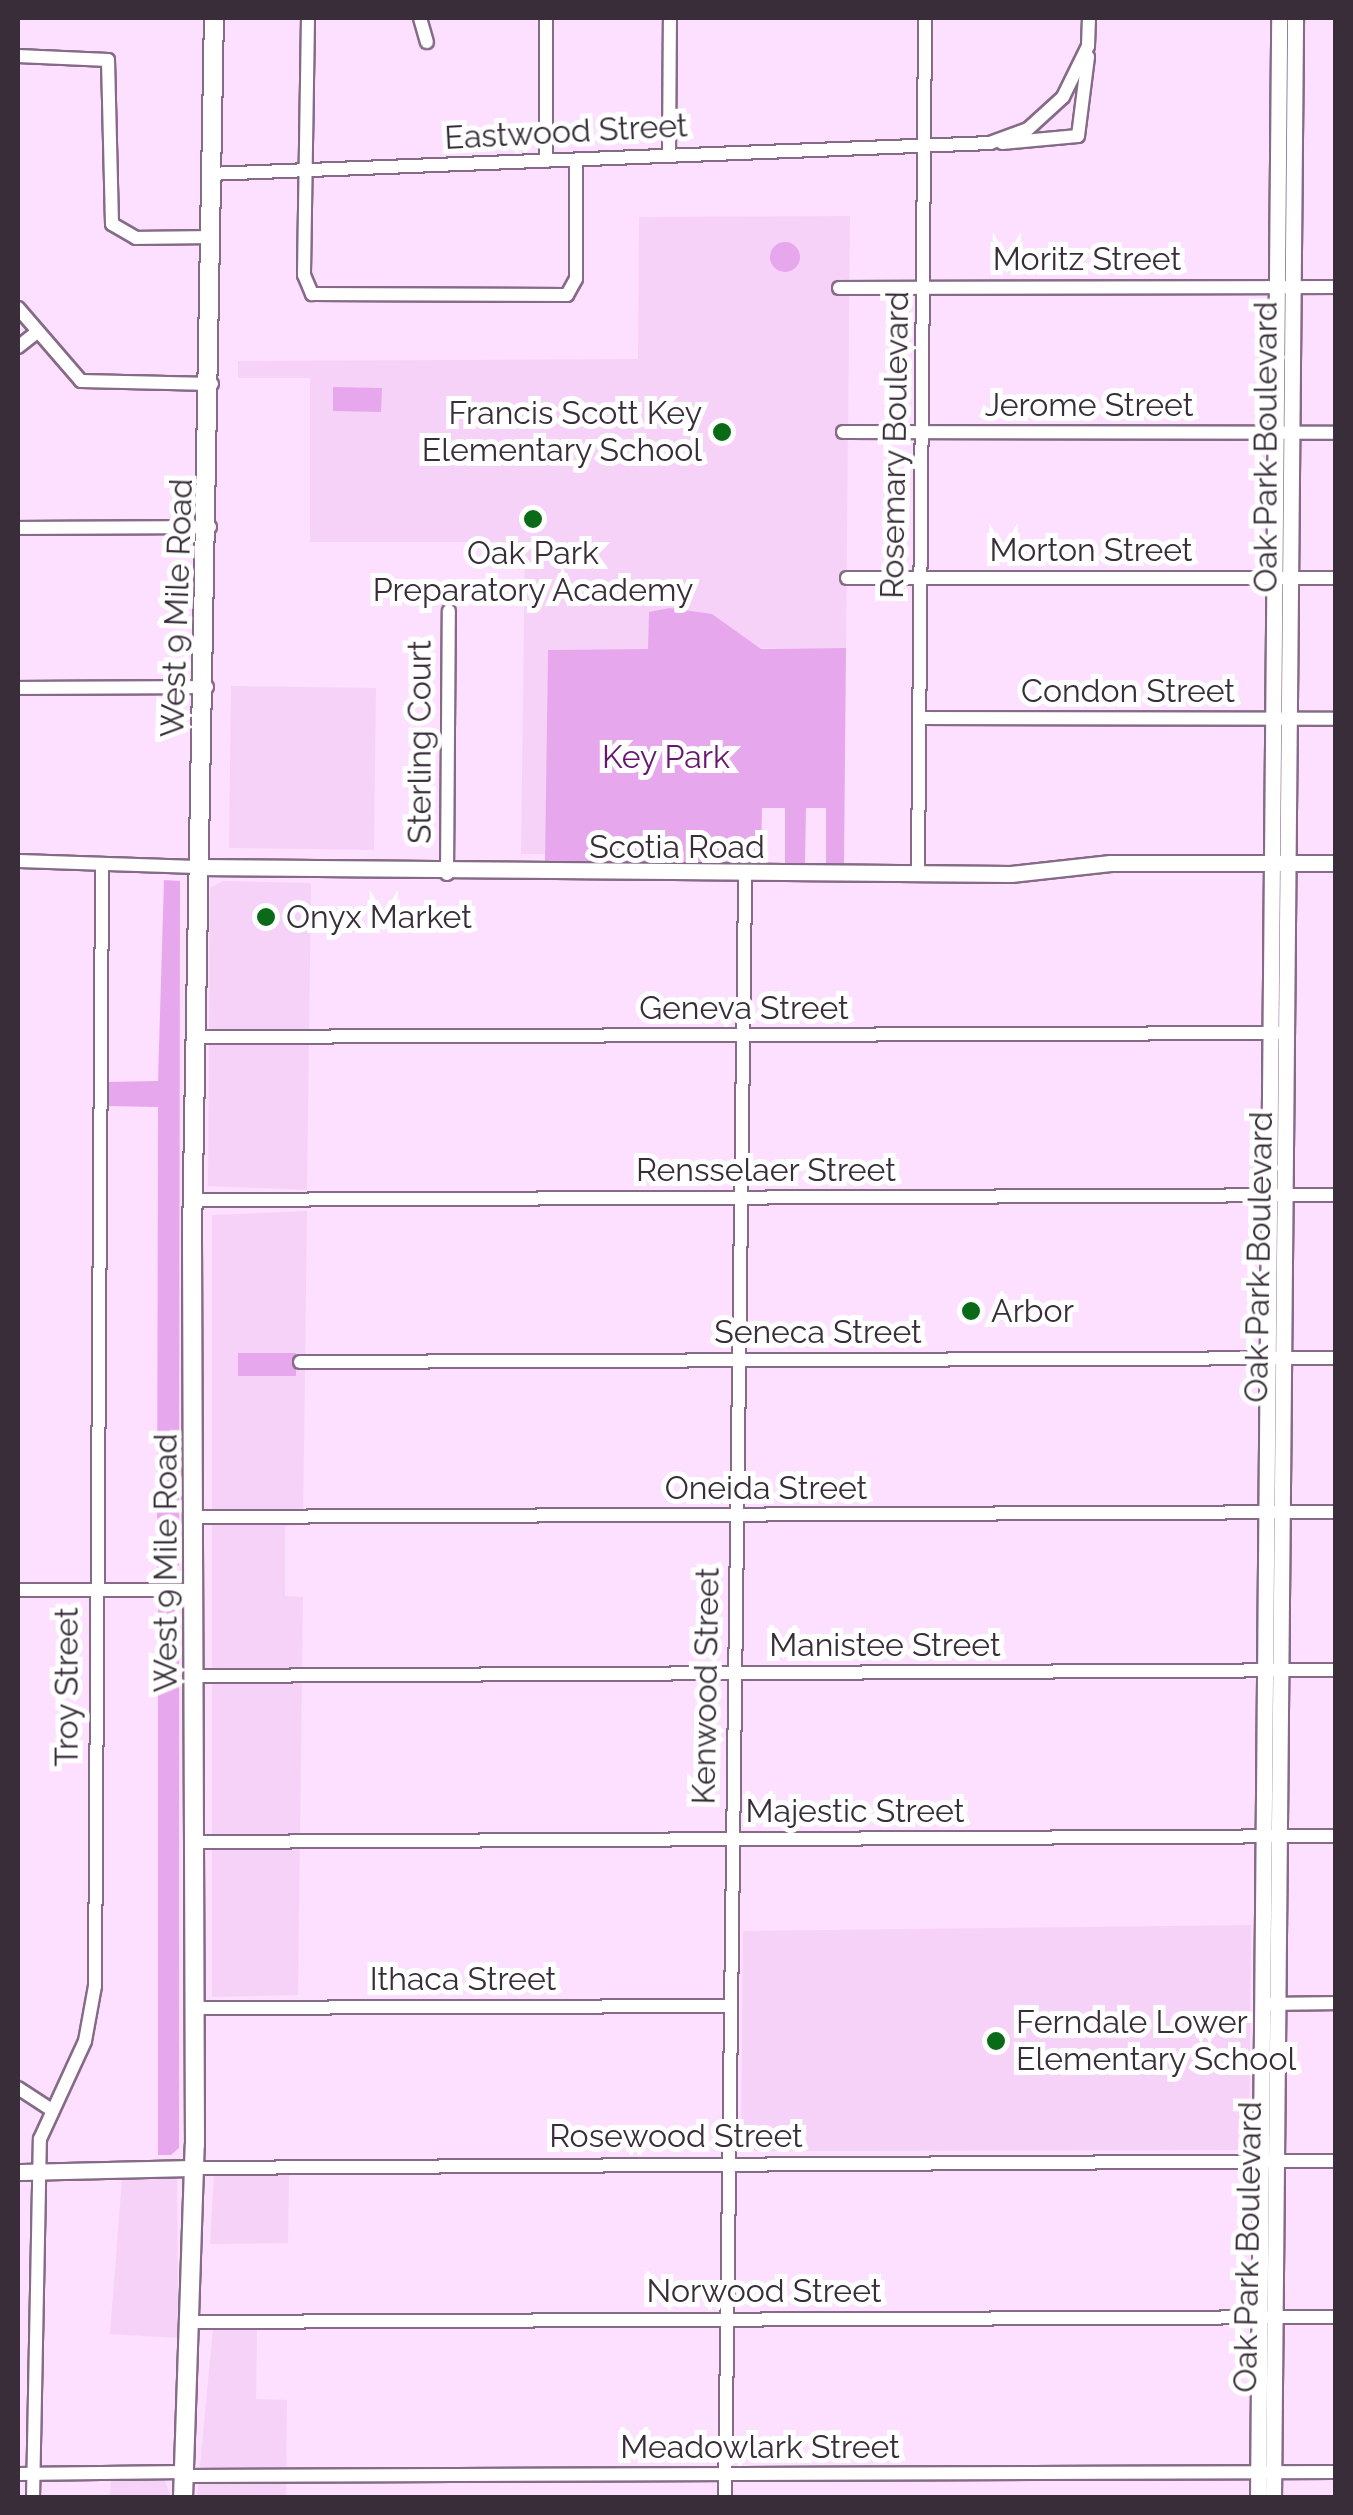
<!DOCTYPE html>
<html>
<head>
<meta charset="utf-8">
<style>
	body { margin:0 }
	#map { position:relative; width:1353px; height:2515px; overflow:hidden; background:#fddfff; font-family:Raleway,sans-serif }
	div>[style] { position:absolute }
	.built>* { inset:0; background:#f6d2f8 }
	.green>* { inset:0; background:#e7a7ec }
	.round { border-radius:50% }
	.roads { filter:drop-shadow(2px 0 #856b86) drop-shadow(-2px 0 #856b86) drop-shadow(0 2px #856b86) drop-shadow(0 -2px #856b86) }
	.minor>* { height:12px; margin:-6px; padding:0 6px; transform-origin:6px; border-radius:6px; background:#fff }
	.tertiary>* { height:15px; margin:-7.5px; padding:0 7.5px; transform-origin:7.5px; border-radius:7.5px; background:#fff }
	.secondary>* { height:18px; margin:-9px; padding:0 9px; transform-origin:9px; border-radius:9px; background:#fff }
	.dots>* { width:28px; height:28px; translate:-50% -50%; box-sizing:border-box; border:5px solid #fff; border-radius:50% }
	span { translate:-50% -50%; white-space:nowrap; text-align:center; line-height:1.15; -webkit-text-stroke:10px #fff; paint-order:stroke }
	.street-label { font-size:32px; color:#382d39 }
	.poi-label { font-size:32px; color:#382d39 }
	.right { translate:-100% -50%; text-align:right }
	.left { translate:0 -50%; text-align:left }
	.park-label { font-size:32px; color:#67186e }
	.frame { position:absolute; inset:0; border:20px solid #382d39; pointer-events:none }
</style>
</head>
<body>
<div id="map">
	<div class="built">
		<i style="clip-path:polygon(850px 216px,846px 648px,548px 650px,546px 854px,521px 854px,525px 542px,310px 542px,310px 378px,238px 378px,238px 361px,638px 359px,639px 217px)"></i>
		<i style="clip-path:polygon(231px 686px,376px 688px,374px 850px,229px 848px)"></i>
		<i style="clip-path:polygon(223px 881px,311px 883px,307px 1190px,208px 1186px,210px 888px)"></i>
		<i style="clip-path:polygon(307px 1211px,303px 1525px,285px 1526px,285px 1596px,303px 1597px,298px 1995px,212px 1997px,212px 1215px)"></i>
		<i style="clip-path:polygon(1251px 1925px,1249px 2150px,741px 2151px,743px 1931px)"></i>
		<i style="clip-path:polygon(289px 2171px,288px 2243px,210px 2244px,214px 2175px)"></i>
		<i style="clip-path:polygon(122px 2179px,177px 2179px,178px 2338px,110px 2334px)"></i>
		<i style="clip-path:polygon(213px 2328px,257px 2328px,256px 2399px,287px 2400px,286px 2497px,197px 2498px)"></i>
		<i style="clip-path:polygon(111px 2479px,164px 2479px,171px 2497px,110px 2498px)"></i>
	</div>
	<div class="green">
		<i class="round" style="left:770px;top:242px;width:30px;height:30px"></i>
		<i style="clip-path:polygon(333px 387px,382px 388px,381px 412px,333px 411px)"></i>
		<i style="clip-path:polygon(670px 608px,712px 614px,761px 649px,846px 648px,844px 863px,826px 863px,826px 808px,806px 808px,805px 863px,785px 863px,785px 808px,762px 808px,761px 863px,545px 863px,548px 650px,648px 649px,649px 612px)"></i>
		<i style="clip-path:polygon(164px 880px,180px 881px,179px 1565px,173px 1578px,157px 1578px,158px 1107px,106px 1106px,106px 1082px,158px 1081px)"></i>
		<i style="clip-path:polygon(238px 1353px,296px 1353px,296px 1376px,238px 1376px)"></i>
		<i style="clip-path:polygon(158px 1602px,179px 1605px,179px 2148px,171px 2155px,158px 2155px)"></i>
	</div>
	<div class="roads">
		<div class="minor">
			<i style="left:308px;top:18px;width:257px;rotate:90.9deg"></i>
			<i style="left:304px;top:275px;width:21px;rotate:67deg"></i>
			<i style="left:312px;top:294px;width:255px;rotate:0.2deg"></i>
			<i style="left:567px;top:295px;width:18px;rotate:-61deg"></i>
			<i style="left:576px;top:279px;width:119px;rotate:-90deg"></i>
			<i style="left:420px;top:18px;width:25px;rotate:74deg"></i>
			<i style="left:18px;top:56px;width:90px;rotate:2.5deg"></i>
			<i style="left:108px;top:60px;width:164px;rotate:88.6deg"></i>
			<i style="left:112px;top:224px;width:28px;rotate:30deg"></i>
			<i style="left:136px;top:238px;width:73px;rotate:-0.8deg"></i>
			<i style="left:1002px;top:143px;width:76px;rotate:-5.3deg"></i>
			<i style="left:1078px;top:136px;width:80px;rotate:-82.8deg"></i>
			<i style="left:669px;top:154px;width:136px;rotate:-89.6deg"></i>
			<i style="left:546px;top:161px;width:143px;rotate:-90deg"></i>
			<i style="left:209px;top:174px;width:782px;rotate:-2.27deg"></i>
			<i style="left:990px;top:143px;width:40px;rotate:-20.2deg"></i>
			<i style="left:1028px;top:129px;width:47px;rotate:-42.4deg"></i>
			<i style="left:1063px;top:97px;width:57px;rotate:-63.9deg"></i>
			<i style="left:1088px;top:46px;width:28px;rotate:-88deg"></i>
			<i style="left:839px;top:288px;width:497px;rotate:-0.1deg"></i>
			<i style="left:18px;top:308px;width:96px;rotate:49.2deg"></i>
			<i style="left:81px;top:381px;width:131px;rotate:1.3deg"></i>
			<i style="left:18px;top:347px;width:23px;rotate:-38deg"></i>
			<i style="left:843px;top:432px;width:493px;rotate:0.1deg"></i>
			<i style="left:18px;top:528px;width:192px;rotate:-0.3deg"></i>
			<i style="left:847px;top:578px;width:489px"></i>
			<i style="left:18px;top:688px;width:189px;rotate:-0.3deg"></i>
			<i style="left:920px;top:718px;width:416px;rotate:0.1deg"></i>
			<i style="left:18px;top:861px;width:180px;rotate:1.9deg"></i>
			<i style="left:447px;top:874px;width:263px;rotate:-89.6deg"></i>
			<i style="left:918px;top:874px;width:856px;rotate:-89.53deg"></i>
			<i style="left:197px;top:1037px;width:1083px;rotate:-0.21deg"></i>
			<i style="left:197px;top:1200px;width:1139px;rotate:-0.25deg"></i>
			<i style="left:300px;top:1362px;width:1036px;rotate:-0.22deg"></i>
			<i style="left:196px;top:1517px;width:1140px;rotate:-0.25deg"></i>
			<i style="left:18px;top:1590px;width:178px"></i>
			<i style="left:196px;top:1676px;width:1140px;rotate:-0.3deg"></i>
			<i style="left:195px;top:1842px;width:1141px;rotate:-0.3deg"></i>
			<i style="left:1271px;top:2004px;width:65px;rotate:-0.9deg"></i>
			<i style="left:195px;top:2008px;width:536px;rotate:-0.21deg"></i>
			<i style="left:18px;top:2088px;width:37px;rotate:33deg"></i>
			<i style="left:195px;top:2168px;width:1141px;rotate:-0.35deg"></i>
			<i style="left:192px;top:2322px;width:1144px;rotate:-0.25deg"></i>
			<i style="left:18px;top:2474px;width:167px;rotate:-0.7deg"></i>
			<i style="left:185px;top:2476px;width:1151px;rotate:-0.2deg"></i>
			<i style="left:33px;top:2498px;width:359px;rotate:-88.9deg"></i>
			<i style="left:40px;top:2139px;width:108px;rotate:-65.3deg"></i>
			<i style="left:85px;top:2041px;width:56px;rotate:-79.7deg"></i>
			<i style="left:95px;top:1986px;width:1121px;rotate:-89.64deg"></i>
			<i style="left:725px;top:2498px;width:1624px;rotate:-89.29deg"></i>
		</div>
		<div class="tertiary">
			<i style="left:198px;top:867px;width:813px;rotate:0.49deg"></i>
			<i style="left:1011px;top:874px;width:100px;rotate:-6.3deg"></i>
			<i style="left:1110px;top:863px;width:226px"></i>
			<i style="left:18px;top:2172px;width:177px;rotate:-1.3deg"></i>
			<i style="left:1258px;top:2498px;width:2480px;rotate:-89.51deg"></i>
			<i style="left:1273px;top:2498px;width:2480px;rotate:-89.49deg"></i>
		</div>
		<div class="secondary">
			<i style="left:183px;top:2498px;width:353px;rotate:-88.1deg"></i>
			<i style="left:195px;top:2145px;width:908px;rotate:-90.19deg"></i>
			<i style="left:192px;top:1237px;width:1219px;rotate:-88.97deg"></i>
		</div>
	</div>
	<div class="dots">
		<i style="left:722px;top:432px;background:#096b18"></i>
		<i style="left:533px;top:519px;background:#096b18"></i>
		<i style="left:266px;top:917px;background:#096b18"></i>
		<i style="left:971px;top:1311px;background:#096b18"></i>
		<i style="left:996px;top:2041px;background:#096b18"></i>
	</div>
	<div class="street-label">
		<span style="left:566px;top:132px;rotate:-3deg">Eastwood Street</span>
		<span style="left:1087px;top:259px">Moritz Street</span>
		<span style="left:1089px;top:405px">Jerome Street</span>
		<span style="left:895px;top:445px;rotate:-89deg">Rosemary Boulevard</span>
		<span style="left:1266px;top:447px;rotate:-90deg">Oak Park Boulevard</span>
		<span style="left:1091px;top:550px">Morton Street</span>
		<span style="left:177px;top:608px;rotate:-88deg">West 9 Mile Road</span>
		<span style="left:1128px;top:691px">Condon Street</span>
		<span style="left:420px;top:742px;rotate:-90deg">Sterling Court</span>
		<span style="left:677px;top:847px">Scotia Road</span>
		<span style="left:744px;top:1008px">Geneva Street</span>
		<span style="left:766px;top:1170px">Rensselaer Street</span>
		<span style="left:1259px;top:1257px;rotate:-89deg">Oak Park Boulevard</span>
		<span style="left:818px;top:1332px">Seneca Street</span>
		<span style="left:766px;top:1488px">Oneida Street</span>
		<span style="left:166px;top:1563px;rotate:-90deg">West 9 Mile Road</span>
		<span style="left:885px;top:1645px">Manistee Street</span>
		<span style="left:706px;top:1686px;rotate:-89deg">Kenwood Street</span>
		<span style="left:67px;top:1687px;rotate:-90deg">Troy Street</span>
		<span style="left:855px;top:1811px">Majestic Street</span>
		<span style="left:463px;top:1979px">Ithaca Street</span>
		<span style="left:676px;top:2136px">Rosewood Street</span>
		<span style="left:1248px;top:2247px;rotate:-89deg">Oak Park Boulevard</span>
		<span style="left:764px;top:2291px">Norwood Street</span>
		<span style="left:760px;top:2447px">Meadowlark Street</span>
	</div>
	<div class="poi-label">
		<span class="right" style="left:702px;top:432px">Francis Scott Key<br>Elementary School</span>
		<span style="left:533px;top:572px">Oak Park<br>Preparatory Academy</span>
		<span class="left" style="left:286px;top:917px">Onyx Market</span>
		<span class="left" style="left:991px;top:1311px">Arbor</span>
		<span class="left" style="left:1016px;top:2041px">Ferndale Lower<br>Elementary School</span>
	</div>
	<div class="park-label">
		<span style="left:666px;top:757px">Key Park</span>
	</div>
	<div class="frame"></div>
</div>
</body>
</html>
